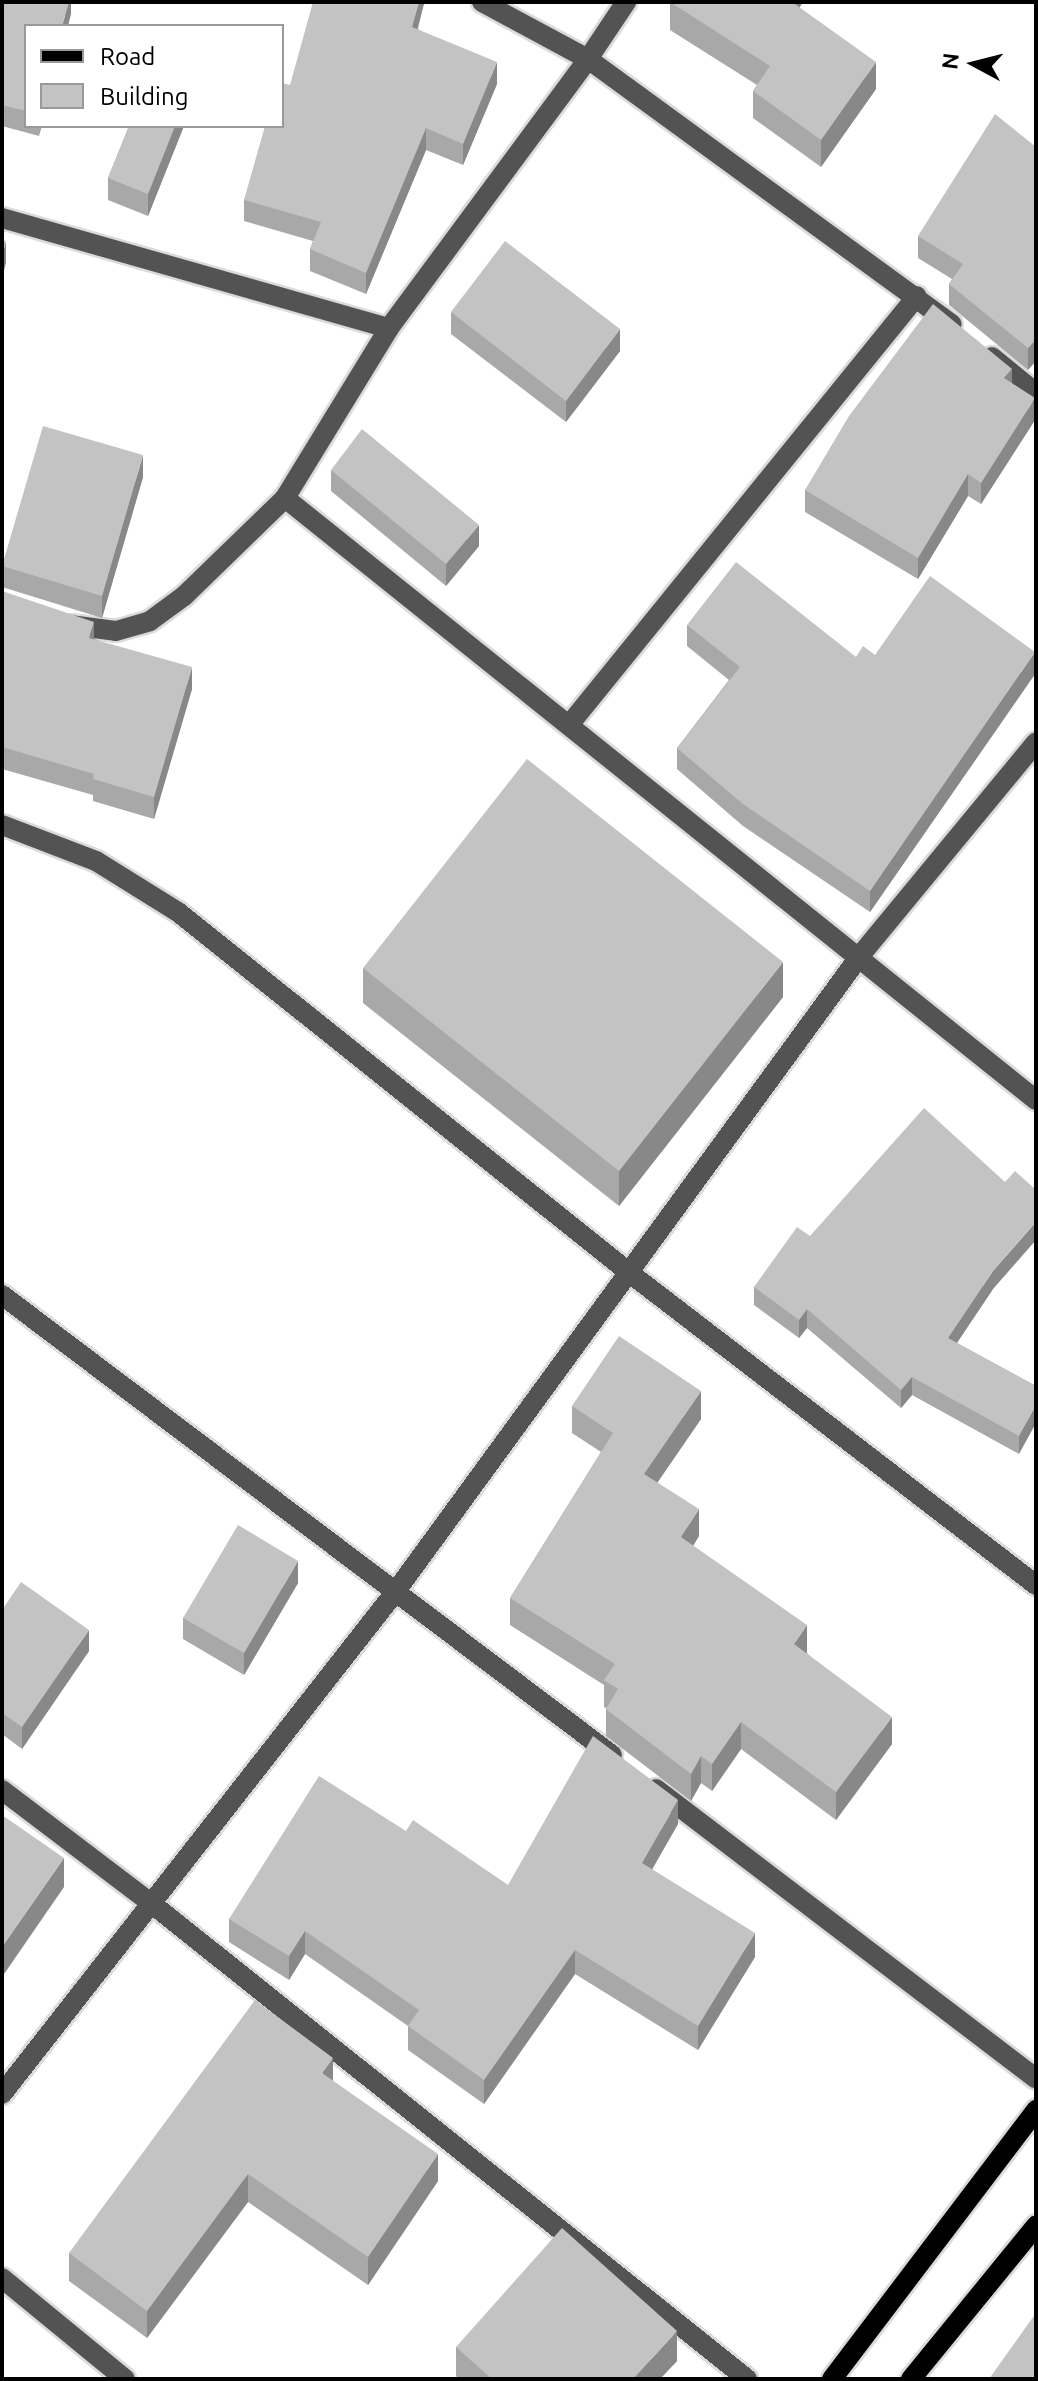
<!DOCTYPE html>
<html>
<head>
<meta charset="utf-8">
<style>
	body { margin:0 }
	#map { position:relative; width:1038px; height:2381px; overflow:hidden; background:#fff; font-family:Ubuntu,sans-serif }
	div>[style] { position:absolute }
	.roads { filter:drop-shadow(2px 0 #dbdbdb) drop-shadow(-2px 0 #dbdbdb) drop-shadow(0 2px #dbdbdb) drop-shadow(0 -2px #dbdbdb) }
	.minor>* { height:20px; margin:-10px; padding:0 10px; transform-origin:10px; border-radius:10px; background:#535353 }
	.major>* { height:20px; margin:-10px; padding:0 10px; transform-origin:10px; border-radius:10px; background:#000 }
	.wall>* { inset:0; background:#a8a8a8 }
	.shaded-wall>* { inset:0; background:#888 }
	.building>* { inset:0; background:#c3c3c3 }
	span { translate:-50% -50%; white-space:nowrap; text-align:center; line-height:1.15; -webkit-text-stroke:8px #fff; paint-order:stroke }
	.frame { position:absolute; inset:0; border:4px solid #000; pointer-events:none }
	.legend { position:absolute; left:24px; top:24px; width:260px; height:104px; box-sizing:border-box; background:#fff; border:2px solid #999; margin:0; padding:10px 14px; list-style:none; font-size:24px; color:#000 }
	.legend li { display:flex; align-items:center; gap:16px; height:40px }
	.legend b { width:40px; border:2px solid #999 }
	.north { position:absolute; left:934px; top:24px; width:80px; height:80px; -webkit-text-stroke:6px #fff; paint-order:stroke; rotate:277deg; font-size:22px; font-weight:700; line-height:32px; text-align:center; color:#000 }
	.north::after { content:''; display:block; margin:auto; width:28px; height:36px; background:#000; clip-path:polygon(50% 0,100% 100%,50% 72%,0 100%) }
</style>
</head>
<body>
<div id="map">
	<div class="roads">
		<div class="minor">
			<i style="left:482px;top:2px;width:120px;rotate:28.3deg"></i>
			<i style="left:588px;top:59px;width:69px;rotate:-56.3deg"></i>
			<i style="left:2px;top:218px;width:402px;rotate:15.9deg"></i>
			<i style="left:992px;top:357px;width:57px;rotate:39.3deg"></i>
			<i style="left:285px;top:498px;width:199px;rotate:-58.5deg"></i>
			<i style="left:389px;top:328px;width:335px;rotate:-53.5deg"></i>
			<i style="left:588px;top:59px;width:450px;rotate:36.1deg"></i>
			<i style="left:70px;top:625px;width:46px;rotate:7.4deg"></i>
			<i style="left:116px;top:631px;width:35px;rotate:-16deg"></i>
			<i style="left:150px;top:621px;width:42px;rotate:-36.3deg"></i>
			<i style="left:184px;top:596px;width:141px;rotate:-44.1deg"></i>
			<i style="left:285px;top:498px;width:962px;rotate:38.72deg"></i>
			<i style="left:569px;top:725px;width:552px;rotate:-50.95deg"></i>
			<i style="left:2px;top:825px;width:101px;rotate:21deg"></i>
			<i style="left:96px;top:861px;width:97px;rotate:31.9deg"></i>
			<i style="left:178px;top:912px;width:580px;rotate:38.63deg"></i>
			<i style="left:631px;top:1274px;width:511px;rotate:37.52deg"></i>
			<i style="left:2px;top:1295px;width:764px;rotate:37.02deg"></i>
			<i style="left:656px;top:1789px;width:478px;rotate:37.3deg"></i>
			<i style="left:2px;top:1790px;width:187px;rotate:37.2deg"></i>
			<i style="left:151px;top:1903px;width:763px;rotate:38.61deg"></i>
			<i style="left:2px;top:2094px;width:639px;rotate:-51.93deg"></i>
			<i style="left:396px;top:1591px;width:785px;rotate:-53.86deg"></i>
			<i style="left:859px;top:957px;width:278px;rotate:-50.5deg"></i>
			<i style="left:2px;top:2278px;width:159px;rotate:39.4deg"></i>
		</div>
		<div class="major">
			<i style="left:832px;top:2379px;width:338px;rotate:-52.8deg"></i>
			<i style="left:911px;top:2379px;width:198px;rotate:-50.8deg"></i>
		</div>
	</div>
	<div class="wall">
		<i style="clip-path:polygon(2px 2px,71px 2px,71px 14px,26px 26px,26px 126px,42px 126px,39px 136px,2px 126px)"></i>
		<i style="clip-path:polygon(424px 2px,418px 29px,497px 84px,463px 165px,426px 150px,366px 294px,310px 271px,310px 249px,313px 241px,244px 221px,244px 200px,290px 85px)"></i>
		<i style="clip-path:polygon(670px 2px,799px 7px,876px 89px,821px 167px,753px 118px,753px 91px,757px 85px,670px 30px)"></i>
		<i style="clip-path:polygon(129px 126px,184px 126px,148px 216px,108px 200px,108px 178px)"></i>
		<i style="clip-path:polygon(1036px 147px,1028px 370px,949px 305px,949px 284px,952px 279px,918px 258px,918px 236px)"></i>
		<i style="clip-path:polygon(451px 312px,620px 351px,566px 422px,451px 334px)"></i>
		<i style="clip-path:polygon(1012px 383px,1035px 420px,981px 504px,968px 496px,918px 579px,805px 512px,805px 490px)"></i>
		<i style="clip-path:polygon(331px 470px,479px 546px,446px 586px,331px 491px)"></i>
		<i style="clip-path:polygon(143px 477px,102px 618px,2px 587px,2px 564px)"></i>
		<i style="clip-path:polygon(2px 591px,192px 689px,154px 819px,93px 801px,93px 795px,2px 769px)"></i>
		<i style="clip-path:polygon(687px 625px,856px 657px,875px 655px,1035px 674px,870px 912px,743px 826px,677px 769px,677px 748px,729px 680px,687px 646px)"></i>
		<i style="clip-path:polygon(363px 968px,783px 997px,619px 1206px,363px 1003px)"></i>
		<i style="clip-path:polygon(810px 1236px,993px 1289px,957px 1343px,1036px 1386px,1019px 1454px,912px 1395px,901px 1408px,807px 1328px,799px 1338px,754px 1305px,754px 1287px)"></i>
		<i style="clip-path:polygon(572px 1406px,701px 1419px,657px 1483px,699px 1536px,693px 1546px,807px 1652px,807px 1653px,892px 1744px,836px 1820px,741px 1749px,712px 1791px,701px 1783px,691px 1801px,606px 1736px,606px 1708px,604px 1707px,604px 1685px,510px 1625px,510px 1598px,601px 1452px,572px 1433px)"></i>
		<i style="clip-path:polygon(298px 1583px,244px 1675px,183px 1639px,183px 1618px)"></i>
		<i style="clip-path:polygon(2px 1610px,89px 1651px,22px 1749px,2px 1734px)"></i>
		<i style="clip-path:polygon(678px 1824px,652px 1869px,755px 1957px,698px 2050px,575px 1974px,484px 2104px,408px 2050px,408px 2026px,305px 1954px,289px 1980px,229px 1942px,229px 1919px,406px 1831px,508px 1885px)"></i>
		<i style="clip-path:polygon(333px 2081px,438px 2181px,368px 2285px,248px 2202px,147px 2338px,69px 2281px,69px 2253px)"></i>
		<i style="clip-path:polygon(456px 2347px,677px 2361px,660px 2379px,459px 2379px,456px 2376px)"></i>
	</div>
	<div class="shaded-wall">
		<i style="clip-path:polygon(69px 2px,71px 2px,71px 14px,68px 26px,62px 26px)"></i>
		<i style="clip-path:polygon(419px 2px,424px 2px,424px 4px,412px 48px,412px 27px)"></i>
		<i style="clip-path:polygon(788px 2px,803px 2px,788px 26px)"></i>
		<i style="clip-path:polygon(497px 62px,497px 84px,463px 165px,463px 144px)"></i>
		<i style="clip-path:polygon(876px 62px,876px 89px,821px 167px,821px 140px)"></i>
		<i style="clip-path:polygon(175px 126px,184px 126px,148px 216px,148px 194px)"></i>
		<i style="clip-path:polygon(426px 128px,426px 150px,366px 294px,366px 273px)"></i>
		<i style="clip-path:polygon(6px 241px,6px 263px,2px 278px,2px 256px)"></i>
		<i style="clip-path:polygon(620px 329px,620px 351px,566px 422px,566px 401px)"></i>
		<i style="clip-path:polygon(1036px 339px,1036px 361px,1028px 370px,1028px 348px)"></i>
		<i style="clip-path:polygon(1012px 369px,1012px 390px,1004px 378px)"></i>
		<i style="clip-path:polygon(1035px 398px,1035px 420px,981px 504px,981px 483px)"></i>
		<i style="clip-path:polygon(143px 455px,143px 477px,102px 618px,102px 596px)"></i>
		<i style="clip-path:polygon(968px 474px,968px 496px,918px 579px,918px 558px)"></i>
		<i style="clip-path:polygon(479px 525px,479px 546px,446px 586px,446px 564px)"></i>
		<i style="clip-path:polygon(94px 622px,94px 644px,89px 638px)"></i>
		<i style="clip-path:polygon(1035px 652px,1035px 674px,870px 912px,870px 891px)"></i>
		<i style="clip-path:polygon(192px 667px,192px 689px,154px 819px,154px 797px)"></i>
		<i style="clip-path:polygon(783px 962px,783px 997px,619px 1206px,619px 1171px)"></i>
		<i style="clip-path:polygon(1036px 1222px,1036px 1240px,993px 1289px,948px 1356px,948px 1338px,993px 1271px)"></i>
		<i style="clip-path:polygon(807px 1309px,807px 1328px,799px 1338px,799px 1320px)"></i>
		<i style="clip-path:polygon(912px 1377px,912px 1395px,901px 1408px,901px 1390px)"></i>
		<i style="clip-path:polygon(701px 1391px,701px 1419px,644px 1502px,644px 1474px)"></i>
		<i style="clip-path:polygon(1036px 1405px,1036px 1423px,1019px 1454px,1019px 1436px)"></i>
		<i style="clip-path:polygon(699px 1509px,699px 1536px,681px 1565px,681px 1537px)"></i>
		<i style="clip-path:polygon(298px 1561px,298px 1583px,244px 1675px,244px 1653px)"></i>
		<i style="clip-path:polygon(807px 1625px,807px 1652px,794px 1671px,794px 1644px)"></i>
		<i style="clip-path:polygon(89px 1630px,89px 1651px,22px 1749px,22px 1727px)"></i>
		<i style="clip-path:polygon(892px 1717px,892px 1744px,836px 1820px,836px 1792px)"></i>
		<i style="clip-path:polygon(741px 1722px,741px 1749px,712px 1791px,712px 1764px)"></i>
		<i style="clip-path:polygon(701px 1756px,701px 1783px,691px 1801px,691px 1774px)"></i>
		<i style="clip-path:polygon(678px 1800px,678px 1824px,642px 1887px,642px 1863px)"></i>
		<i style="clip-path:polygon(64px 1858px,64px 1887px,2px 1977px,2px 1947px)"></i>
		<i style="clip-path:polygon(305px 1931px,305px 1954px,289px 1980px,289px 1956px)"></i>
		<i style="clip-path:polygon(755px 1933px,755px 1957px,698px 2050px,698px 2026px)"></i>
		<i style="clip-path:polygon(575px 1950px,575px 1974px,484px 2104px,484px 2080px)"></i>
		<i style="clip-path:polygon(333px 2058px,333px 2086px,322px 2073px)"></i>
		<i style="clip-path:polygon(438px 2154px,438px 2181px,368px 2285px,368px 2257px)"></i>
		<i style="clip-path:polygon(248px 2174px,248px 2202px,147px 2338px,147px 2311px)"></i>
		<i style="clip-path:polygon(677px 2331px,677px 2361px,660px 2379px,633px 2379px)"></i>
	</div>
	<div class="building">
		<i style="clip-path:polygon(2px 2px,69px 2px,62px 26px,26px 26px,26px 111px,2px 105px)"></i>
		<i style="clip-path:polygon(313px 2px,419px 2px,412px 27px,497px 62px,463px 144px,426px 128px,366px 273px,310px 249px,321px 222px,244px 200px,265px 126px,282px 126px,282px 83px,290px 85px)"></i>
		<i style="clip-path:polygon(670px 2px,792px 2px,876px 62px,821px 140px,753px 91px,770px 66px)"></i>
		<i style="clip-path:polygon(995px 114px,1036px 147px,1036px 339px,1028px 348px,949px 284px,963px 264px,918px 236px)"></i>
		<i style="clip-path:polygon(129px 126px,175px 126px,148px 194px,108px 178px)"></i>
		<i style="clip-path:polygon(2px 240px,6px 241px,2px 256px)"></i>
		<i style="clip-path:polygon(505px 241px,620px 329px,566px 401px,451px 312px)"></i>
		<i style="clip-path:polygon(933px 304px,1012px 369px,1004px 378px,1035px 398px,981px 483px,968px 474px,918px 558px,805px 490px,849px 416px)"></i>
		<i style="clip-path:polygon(43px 426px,143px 455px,102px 596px,2px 566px)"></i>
		<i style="clip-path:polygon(362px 429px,479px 525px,446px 564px,331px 470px)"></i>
		<i style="clip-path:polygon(736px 562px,856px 657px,863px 646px,875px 655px,930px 576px,1035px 652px,870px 891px,743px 804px,677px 748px,740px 667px,687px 625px)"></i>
		<i style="clip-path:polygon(2px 591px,94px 622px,89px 638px,192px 667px,154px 797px,93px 779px,94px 774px,2px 747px)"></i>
		<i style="clip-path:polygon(527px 759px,783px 962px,619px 1171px,363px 968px)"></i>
		<i style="clip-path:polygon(924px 1108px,1005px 1182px,1015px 1171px,1036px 1190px,1036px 1222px,993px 1271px,948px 1338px,1036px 1386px,1036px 1405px,1019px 1436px,912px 1377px,901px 1390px,807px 1309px,799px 1320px,754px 1287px,797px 1227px,810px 1236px)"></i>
		<i style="clip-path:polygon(619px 1336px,701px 1391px,644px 1474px,699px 1509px,681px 1537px,807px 1625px,794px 1644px,892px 1717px,836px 1792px,741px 1722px,712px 1764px,701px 1756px,691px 1774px,606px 1709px,618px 1689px,604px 1680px,615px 1664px,510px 1598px,613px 1433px,572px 1406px)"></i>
		<i style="clip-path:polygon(238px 1525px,298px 1561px,244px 1653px,183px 1618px)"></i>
		<i style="clip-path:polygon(21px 1582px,89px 1630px,22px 1727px,2px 1713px,2px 1610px)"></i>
		<i style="clip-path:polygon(593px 1736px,678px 1800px,642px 1863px,755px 1933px,698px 2026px,575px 1950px,484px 2080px,408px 2026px,419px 2010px,305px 1931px,289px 1956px,229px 1919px,319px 1776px,406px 1831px,413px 1820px,508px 1885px)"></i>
		<i style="clip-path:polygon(2px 1815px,64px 1858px,2px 1947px)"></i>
		<i style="clip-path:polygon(255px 2000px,333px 2058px,322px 2073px,438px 2154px,368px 2257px,248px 2174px,147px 2311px,69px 2253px)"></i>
		<i style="clip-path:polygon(562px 2228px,677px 2331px,633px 2379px,492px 2379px,456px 2347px)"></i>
		<i style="clip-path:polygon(1036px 2313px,1036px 2379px,989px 2379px)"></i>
	</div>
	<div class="frame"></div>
	<ul class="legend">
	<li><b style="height:10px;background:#000"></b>Road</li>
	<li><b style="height:22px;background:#c3c3c3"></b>Building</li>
	</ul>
	<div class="north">N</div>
</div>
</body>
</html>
